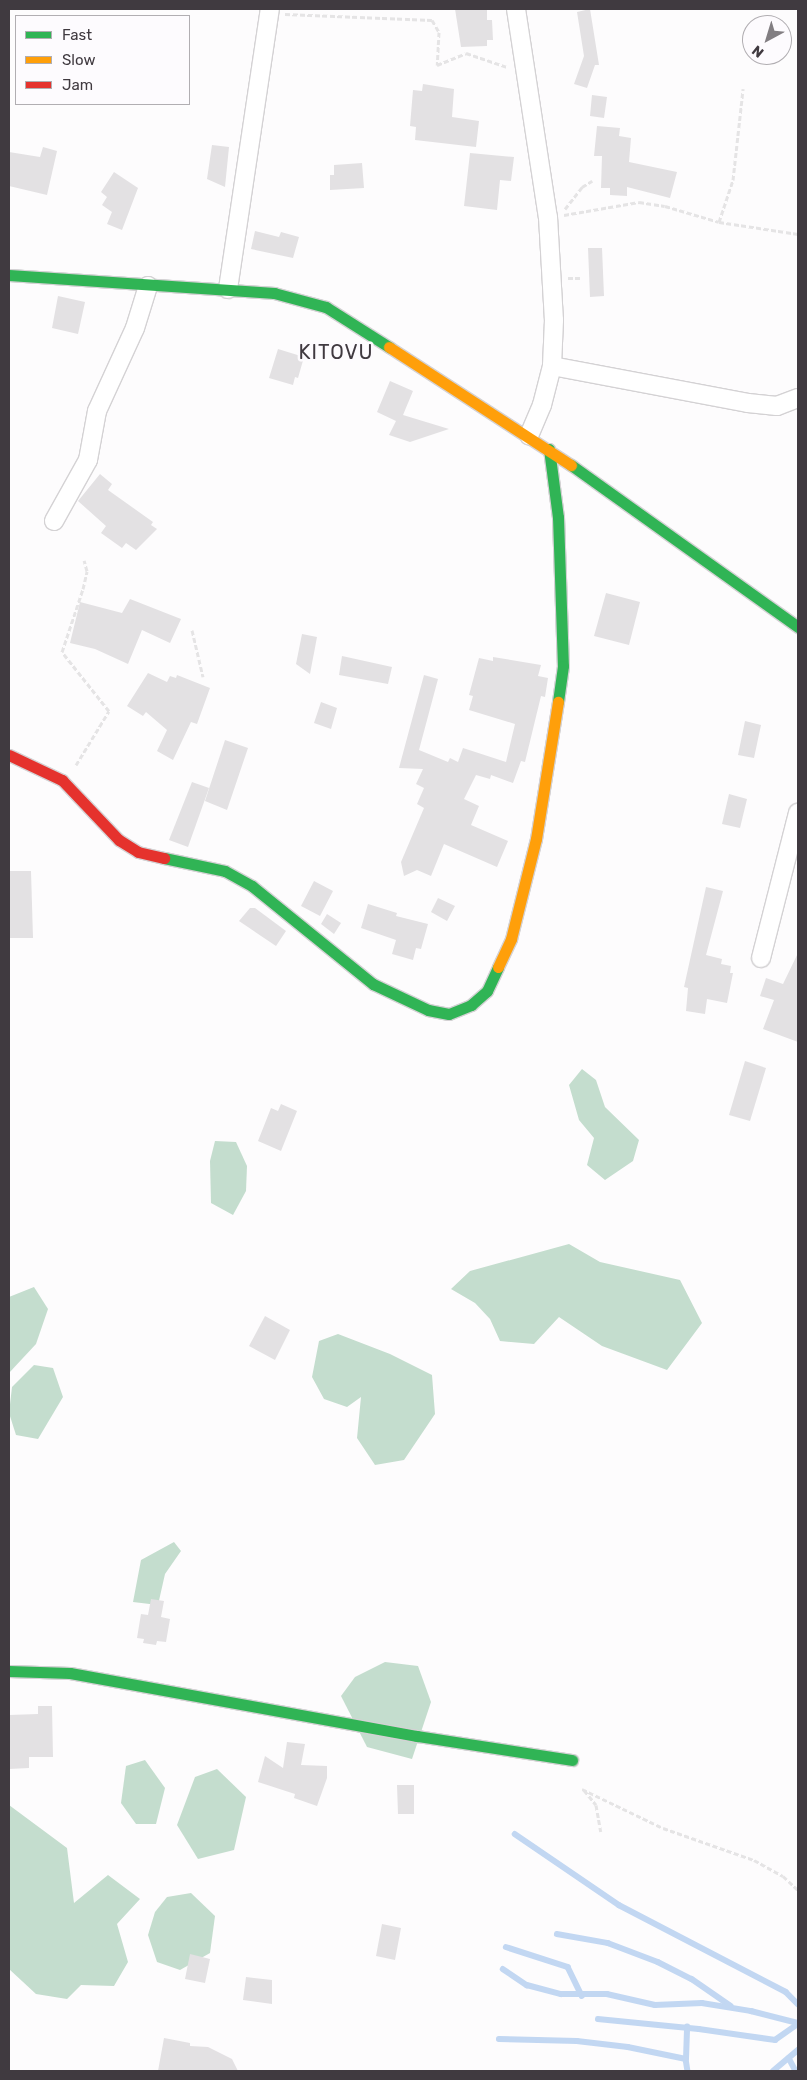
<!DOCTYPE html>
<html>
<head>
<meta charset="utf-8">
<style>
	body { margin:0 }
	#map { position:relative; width:807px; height:2080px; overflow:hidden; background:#fdfcfd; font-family:Rubik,sans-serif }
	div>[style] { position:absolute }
	.forest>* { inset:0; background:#c4ddce }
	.stream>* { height:5.5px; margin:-2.75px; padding:0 2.75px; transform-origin:2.75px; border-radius:2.75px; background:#c2d7f2 }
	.building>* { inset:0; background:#e3e1e3 }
	.path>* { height:3px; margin-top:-1.5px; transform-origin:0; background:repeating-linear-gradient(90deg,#e5e4e5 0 5px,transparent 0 7.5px) }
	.roads { filter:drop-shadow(1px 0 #d4d2d4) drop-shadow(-1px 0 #d4d2d4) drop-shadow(0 1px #d4d2d4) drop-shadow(0 -1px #d4d2d4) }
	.street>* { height:18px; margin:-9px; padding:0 9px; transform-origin:9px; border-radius:9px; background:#fff }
	.fast>* { height:11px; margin:-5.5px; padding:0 5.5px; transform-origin:5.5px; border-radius:5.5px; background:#30b455 }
	.slow>* { height:11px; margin:-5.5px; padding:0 5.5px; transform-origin:5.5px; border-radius:5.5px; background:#ff9f0a }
	.jam>* { height:11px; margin:-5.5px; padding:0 5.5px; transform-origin:5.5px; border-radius:5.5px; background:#e5322d }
	span { translate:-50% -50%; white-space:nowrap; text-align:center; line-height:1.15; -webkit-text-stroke:5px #fdfbfe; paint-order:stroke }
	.quarter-label { font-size:20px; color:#403a40; letter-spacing:1px }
	.frame { position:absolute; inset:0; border:10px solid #403a40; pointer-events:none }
	.legend { position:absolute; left:15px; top:15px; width:175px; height:90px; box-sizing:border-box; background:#fdfbfe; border:1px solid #b1aeb2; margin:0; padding:6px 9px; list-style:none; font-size:15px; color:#403a40 }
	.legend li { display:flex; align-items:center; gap:10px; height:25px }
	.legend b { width:25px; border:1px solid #b1aeb2 }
	.north { position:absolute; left:742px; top:15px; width:50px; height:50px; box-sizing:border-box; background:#fdfbfe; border:1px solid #b1aeb2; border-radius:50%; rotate:219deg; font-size:14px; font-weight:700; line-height:20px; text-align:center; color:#403a40 }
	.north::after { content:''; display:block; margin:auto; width:18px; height:22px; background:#827e82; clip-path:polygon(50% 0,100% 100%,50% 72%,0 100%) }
</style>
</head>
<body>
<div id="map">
	<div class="forest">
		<i style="clip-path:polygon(582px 1069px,596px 1080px,605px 1107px,639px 1140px,633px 1161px,605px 1180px,587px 1165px,594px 1138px,579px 1120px,569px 1085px)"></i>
		<i style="clip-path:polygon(215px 1141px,236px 1142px,247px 1166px,246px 1191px,233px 1215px,211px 1203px,210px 1161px)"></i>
		<i style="clip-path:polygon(569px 1244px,600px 1262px,680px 1280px,702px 1323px,667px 1370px,602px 1346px,559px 1317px,534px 1344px,500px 1341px,490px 1319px,475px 1303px,451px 1289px,470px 1271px)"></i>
		<i style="clip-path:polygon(34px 1287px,48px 1309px,36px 1344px,9px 1373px,9px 1297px)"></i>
		<i style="clip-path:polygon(338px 1334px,390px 1354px,432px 1375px,435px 1414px,404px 1460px,375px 1465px,357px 1438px,361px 1397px,347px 1407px,324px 1399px,312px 1377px,319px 1341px)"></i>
		<i style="clip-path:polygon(34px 1365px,53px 1368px,63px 1397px,38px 1439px,16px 1435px,9px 1413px,12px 1387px)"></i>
		<i style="clip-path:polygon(174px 1542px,181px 1551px,165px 1574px,158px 1605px,133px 1602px,141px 1560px)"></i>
		<i style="clip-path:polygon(385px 1662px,418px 1666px,431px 1702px,412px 1759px,367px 1747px,341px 1696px,355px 1677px)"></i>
		<i style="clip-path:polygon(145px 1760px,165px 1788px,156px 1824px,136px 1824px,121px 1803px,126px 1766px)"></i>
		<i style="clip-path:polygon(217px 1769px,246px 1797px,234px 1850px,198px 1859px,177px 1825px,195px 1777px)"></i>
		<i style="clip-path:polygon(9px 1805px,67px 1848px,74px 1903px,108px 1875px,140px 1899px,117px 1924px,128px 1962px,114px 1986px,81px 1985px,67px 1999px,36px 1994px,9px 1969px)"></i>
		<i style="clip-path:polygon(191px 1893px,215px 1916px,210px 1953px,180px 1970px,157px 1962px,148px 1935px,155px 1912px,167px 1897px)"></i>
	</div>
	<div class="stream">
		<i style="left:515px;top:1834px;width:126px;rotate:34.3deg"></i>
		<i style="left:619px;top:1905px;width:188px;rotate:27.5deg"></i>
		<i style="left:786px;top:1992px;width:17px;rotate:45deg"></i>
		<i style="left:557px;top:1934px;width:52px;rotate:10deg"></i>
		<i style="left:608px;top:1943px;width:53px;rotate:20.8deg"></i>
		<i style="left:658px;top:1962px;width:38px;rotate:27deg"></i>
		<i style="left:692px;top:1979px;width:47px;rotate:34.7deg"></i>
		<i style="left:506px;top:1947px;width:65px;rotate:17.9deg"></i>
		<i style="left:568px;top:1967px;width:32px;rotate:64deg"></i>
		<i style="left:503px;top:1969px;width:29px;rotate:34deg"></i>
		<i style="left:527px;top:1985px;width:35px;rotate:15deg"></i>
		<i style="left:561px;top:1994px;width:46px"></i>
		<i style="left:607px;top:1994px;width:49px;rotate:12.9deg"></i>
		<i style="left:655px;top:2005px;width:47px;rotate:-2.4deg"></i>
		<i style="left:702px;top:2003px;width:50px;rotate:9.3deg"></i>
		<i style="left:751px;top:2011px;width:49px;rotate:14.3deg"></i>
		<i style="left:598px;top:2019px;width:101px;rotate:5.7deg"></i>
		<i style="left:699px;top:2029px;width:77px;rotate:8.2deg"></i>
		<i style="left:775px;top:2040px;width:28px;rotate:-35deg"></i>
		<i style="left:499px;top:2039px;width:78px;rotate:1.5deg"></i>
		<i style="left:577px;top:2041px;width:51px;rotate:6.7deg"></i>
		<i style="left:628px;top:2047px;width:59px;rotate:11.7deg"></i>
		<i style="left:686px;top:2059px;width:32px;rotate:-88deg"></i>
		<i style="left:789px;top:2058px;width:15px;rotate:62deg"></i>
		<i style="left:686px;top:2059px;width:12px;rotate:81deg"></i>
		<i style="left:773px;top:2071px;width:33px;rotate:-40deg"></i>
	</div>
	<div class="building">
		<i style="clip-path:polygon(455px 9px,487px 9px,487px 20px,492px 20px,493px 40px,487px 40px,487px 46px,461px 47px)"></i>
		<i style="clip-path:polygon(590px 9px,599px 65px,595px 65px,587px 88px,574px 84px,584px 56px,577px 12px)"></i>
		<i style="clip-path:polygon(423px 84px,454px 89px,452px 117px,479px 121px,476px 147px,415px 140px,416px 127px,410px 126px,413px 90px,422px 91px)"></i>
		<i style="clip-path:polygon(592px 95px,607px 97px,604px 118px,590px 116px)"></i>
		<i style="clip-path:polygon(597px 126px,620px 128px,619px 136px,631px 138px,629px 162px,677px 172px,670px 198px,627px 187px,627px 196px,610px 195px,610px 188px,601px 188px,602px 156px,594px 156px)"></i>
		<i style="clip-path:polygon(212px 145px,229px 147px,225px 187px,207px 179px)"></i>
		<i style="clip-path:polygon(43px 147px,57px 151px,47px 195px,9px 186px,9px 152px,40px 157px)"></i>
		<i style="clip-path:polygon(470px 153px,514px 157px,511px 181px,500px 180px,497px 210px,464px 206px)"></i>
		<i style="clip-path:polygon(362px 163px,364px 188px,330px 190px,330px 175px,334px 175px,334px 165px)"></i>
		<i style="clip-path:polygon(114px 172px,138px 188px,122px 230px,107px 224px,112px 212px,102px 205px,107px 197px,101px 192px)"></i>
		<i style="clip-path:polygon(255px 231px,279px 237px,281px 232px,299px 237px,293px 258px,251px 249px)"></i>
		<i style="clip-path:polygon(588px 248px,602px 248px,604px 296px,590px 297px)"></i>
		<i style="clip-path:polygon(58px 296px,85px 302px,78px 334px,52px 328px)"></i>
		<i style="clip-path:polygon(278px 349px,304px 357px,298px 378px,295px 377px,293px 385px,269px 378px)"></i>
		<i style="clip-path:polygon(390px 381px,413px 391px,403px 415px,449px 429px,410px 442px,389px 435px,396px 421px,377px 412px)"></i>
		<i style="clip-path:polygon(100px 474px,112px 484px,108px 490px,153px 522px,151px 525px,157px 529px,136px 550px,126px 543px,122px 548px,101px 533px,106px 526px,78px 501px)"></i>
		<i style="clip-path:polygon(606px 593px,640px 602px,629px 645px,594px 636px)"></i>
		<i style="clip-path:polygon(130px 599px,181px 619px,170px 643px,142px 630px,128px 664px,95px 649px,70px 643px,80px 602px,122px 613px)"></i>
		<i style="clip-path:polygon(302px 634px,317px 637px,310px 674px,296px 664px)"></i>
		<i style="clip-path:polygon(342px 656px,392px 667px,388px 684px,339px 675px)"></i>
		<i style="clip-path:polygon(493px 657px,541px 665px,538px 676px,548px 678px,545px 697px,541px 696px,525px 762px,521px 761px,513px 783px,491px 775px,490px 779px,476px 775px,464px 799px,479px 806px,471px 825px,508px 841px,497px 867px,444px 844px,431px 876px,417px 870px,404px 876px,401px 862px,424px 808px,417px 804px,424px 788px,416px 784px,423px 769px,399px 768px,424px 675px,438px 679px,419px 750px,448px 762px,450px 758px,458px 762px,463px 748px,506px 762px,515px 724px,469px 710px,473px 696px,469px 695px,479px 658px,493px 661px)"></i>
		<i style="clip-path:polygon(148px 673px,167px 682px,170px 676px,176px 678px,177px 675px,210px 688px,197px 724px,191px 722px,173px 760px,157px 751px,167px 730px,146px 712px,143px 716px,127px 706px)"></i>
		<i style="clip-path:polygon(321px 702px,337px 708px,331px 729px,314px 723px)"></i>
		<i style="clip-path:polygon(745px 721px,761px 725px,754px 758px,738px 755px)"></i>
		<i style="clip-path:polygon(225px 740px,248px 748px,227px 810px,205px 801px)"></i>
		<i style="clip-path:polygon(192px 782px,209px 788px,188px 847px,169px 840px)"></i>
		<i style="clip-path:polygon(729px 794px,747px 799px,740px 828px,722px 824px)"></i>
		<i style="clip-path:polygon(9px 871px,31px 871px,33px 938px,9px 938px)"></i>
		<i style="clip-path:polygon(314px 881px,333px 891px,320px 916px,301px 906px)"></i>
		<i style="clip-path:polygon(706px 887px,723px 891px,706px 955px,722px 959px,721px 964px,731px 966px,730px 973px,733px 973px,727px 1003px,707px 999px,705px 1014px,686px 1011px,688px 988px,684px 987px)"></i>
		<i style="clip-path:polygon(438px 898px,455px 906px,447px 921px,431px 912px)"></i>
		<i style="clip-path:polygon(368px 904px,397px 913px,396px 916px,428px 924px,421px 949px,416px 948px,413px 960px,392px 954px,396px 940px,361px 928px)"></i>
		<i style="clip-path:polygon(250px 908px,255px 908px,286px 931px,276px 946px,239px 921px)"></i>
		<i style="clip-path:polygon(327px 914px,341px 923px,334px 934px,321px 924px)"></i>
		<i style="clip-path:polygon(798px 953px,798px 1042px,763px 1029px,774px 1000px,760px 996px,766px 978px,783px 984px)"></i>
		<i style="clip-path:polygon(745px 1061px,766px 1068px,750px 1121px,729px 1115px)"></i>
		<i style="clip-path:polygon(281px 1104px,297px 1111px,281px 1151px,258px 1141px,271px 1108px,278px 1111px)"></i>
		<i style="clip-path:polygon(265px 1316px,290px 1330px,275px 1360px,249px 1346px)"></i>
		<i style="clip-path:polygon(151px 1599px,164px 1601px,161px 1617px,170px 1619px,166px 1642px,157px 1641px,156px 1645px,143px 1643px,144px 1639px,137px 1638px,141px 1614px,148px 1615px)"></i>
		<i style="clip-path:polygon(38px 1706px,52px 1706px,53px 1757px,29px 1757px,29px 1768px,9px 1769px,9px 1715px,38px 1714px)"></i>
		<i style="clip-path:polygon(287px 1742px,305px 1744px,301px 1765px,327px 1766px,327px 1778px,317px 1806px,294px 1798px,295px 1794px,258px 1782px,265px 1756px,283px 1768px)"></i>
		<i style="clip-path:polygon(397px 1785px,414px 1785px,414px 1814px,398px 1814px)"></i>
		<i style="clip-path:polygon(382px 1924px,401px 1928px,395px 1960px,376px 1956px)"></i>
		<i style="clip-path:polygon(190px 1954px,210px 1959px,205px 1983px,185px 1979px)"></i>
		<i style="clip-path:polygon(246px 1977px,272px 1980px,272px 2004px,243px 2000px)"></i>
		<i style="clip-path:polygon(164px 2038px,190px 2043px,190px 2046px,208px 2047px,232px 2059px,238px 2071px,158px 2071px)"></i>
	</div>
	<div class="path">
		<i style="left:285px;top:14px;width:147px;rotate:2.3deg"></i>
		<i style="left:432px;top:20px;width:14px;rotate:60deg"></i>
		<i style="left:439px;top:32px;width:33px;rotate:93deg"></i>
		<i style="left:437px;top:65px;width:31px;rotate:-22deg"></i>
		<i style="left:466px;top:53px;width:43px;rotate:18.9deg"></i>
		<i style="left:565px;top:209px;width:28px;rotate:-52deg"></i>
		<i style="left:582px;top:187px;width:12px;rotate:-31deg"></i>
		<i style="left:564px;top:215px;width:76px;rotate:-9.8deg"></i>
		<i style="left:639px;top:202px;width:26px;rotate:9deg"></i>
		<i style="left:665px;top:206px;width:56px;rotate:16.5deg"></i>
		<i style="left:719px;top:222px;width:80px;rotate:8.6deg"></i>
		<i style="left:719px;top:222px;width:44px;rotate:-71.6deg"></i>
		<i style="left:733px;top:180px;width:92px;rotate:-83.7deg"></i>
		<i style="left:568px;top:278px;width:15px"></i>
		<i style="left:192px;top:630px;width:48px;rotate:76.8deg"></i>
		<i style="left:76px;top:765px;width:63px;rotate:-58.6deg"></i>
		<i style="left:109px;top:711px;width:75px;rotate:-128.5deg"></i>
		<i style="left:62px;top:652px;width:66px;rotate:-71.6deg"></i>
		<i style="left:83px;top:589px;width:18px;rotate:-77deg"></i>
		<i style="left:87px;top:571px;width:11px;rotate:-105deg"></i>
		<i style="left:582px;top:1789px;width:90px;rotate:25.7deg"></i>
		<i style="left:663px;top:1828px;width:96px;rotate:19.4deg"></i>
		<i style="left:754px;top:1860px;width:33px;rotate:29deg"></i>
		<i style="left:783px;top:1876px;width:21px;rotate:43deg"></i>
		<i style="left:584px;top:1790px;width:19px;rotate:51deg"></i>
		<i style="left:596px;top:1805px;width:27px;rotate:80deg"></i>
	</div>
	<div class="roads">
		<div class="street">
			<i style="left:516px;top:9px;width:210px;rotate:81.3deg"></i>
			<i style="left:548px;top:217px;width:103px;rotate:86.7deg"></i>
			<i style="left:554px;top:320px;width:46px;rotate:92.5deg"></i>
			<i style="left:552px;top:366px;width:40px;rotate:104.4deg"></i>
			<i style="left:542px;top:405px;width:33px;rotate:113deg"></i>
			<i style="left:228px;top:289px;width:283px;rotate:-81.5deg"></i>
			<i style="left:552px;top:366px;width:199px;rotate:10.7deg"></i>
			<i style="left:748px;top:403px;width:29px;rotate:6deg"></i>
			<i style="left:777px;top:406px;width:22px;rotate:-21deg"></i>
			<i style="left:54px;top:521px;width:70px;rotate:-60.9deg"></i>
			<i style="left:88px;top:460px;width:50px;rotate:-79.6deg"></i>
			<i style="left:97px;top:411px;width:91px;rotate:-65.4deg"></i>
			<i style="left:135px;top:328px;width:44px;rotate:-72.8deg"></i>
			<i style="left:761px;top:958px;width:150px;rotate:-75.7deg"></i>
		</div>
		<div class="fast">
			<i style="left:9px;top:275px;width:266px;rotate:3.9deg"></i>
			<i style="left:274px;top:293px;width:54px;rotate:15.1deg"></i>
			<i style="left:326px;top:307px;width:75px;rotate:32.4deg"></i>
			<i style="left:549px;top:449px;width:69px;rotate:82.5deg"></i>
			<i style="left:558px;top:517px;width:149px;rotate:88.1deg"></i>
			<i style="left:563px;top:666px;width:36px;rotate:98deg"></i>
			<i style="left:571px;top:465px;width:279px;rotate:35.5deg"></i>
			<i style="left:164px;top:858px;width:62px;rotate:12deg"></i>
			<i style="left:225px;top:871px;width:31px;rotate:29deg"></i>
			<i style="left:252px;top:886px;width:156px;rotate:39deg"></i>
			<i style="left:373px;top:984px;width:61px;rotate:25.3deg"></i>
			<i style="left:428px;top:1010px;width:21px;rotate:11deg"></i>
			<i style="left:449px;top:1014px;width:24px;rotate:-22deg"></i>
			<i style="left:471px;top:1005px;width:21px;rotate:-41deg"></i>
			<i style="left:487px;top:991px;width:26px;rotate:-65deg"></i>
			<i style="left:9px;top:1671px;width:61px;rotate:1.9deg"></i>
			<i style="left:70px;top:1673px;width:353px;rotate:10.3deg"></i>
			<i style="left:417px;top:1736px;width:157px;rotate:8.8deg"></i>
		</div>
		<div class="slow">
			<i style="left:389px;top:347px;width:217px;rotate:33deg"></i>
			<i style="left:498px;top:967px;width:31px;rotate:-65deg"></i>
			<i style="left:511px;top:939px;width:103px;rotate:-76deg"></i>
			<i style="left:536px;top:839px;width:139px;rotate:-80.9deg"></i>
		</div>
		<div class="jam">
			<i style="left:9px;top:755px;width:59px;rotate:25.3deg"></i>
			<i style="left:62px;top:780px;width:83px;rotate:46.5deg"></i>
			<i style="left:119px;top:840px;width:22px;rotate:32deg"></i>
			<i style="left:138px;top:852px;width:27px;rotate:13deg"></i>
		</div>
	</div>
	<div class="quarter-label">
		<span style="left:336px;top:352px">KITOVU</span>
	</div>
	<div class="frame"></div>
	<ul class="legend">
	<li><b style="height:6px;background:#30b455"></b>Fast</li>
	<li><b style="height:6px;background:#ff9f0a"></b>Slow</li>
	<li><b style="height:6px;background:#e5322d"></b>Jam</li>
	</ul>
	<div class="north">N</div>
</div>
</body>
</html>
